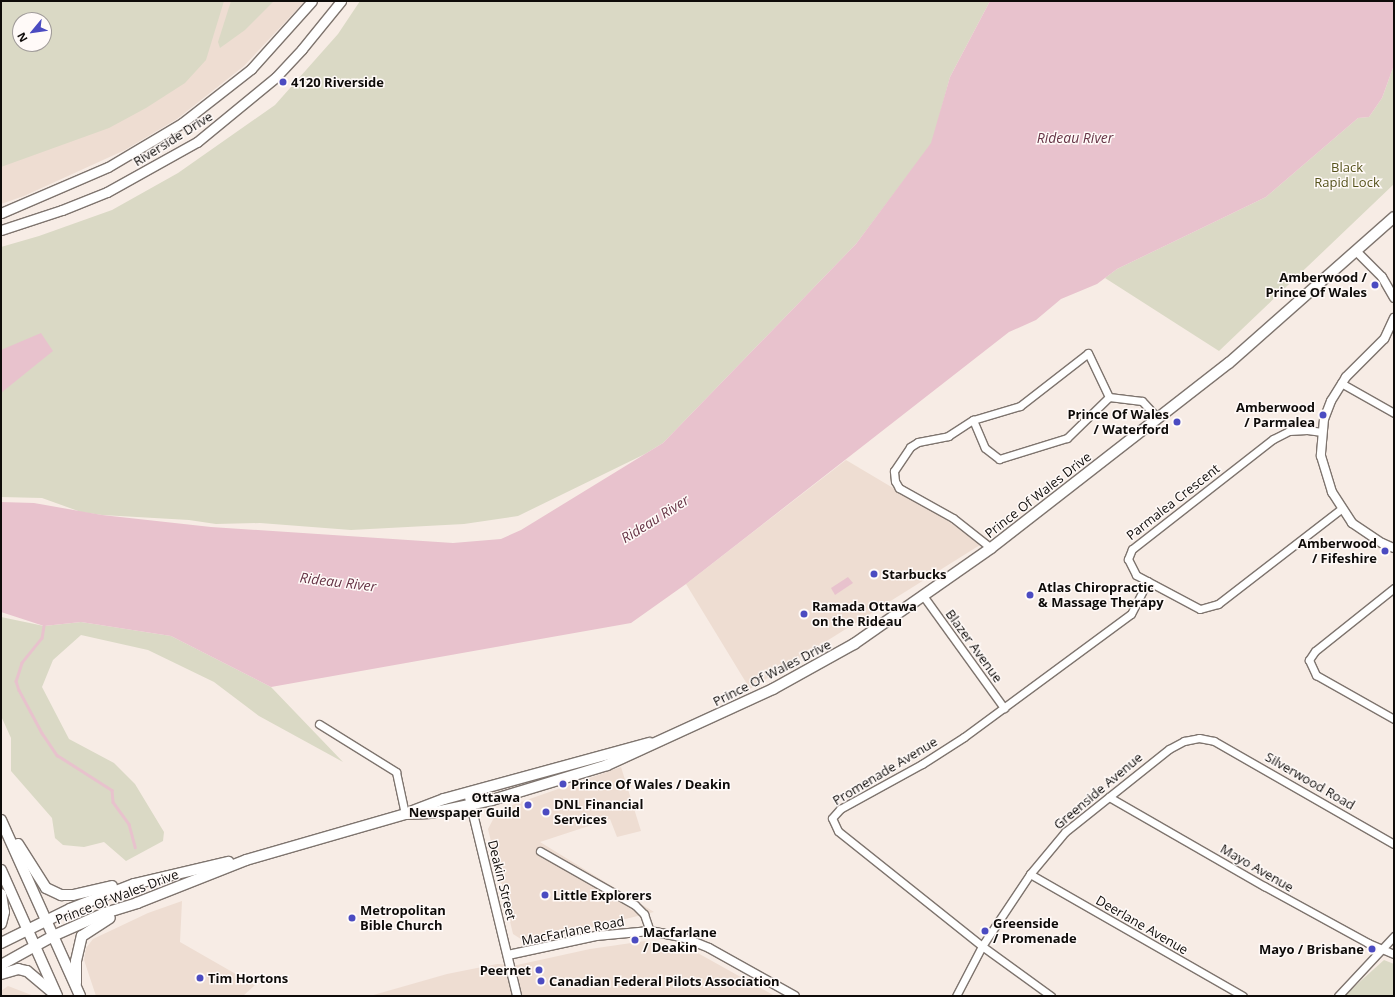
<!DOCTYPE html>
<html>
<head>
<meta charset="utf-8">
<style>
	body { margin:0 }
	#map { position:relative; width:1395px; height:997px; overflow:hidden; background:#f7ece5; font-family:"Open Sans",sans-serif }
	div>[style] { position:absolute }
	.built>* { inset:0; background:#eeddd2 }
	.green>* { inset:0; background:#dad9c5 }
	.water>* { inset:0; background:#e8c2cd }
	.stream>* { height:2.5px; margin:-1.25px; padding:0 1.25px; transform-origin:1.25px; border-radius:1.25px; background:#e8c2cd }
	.roads { filter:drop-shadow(1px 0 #7e746e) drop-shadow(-1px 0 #7e746e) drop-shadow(0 1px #7e746e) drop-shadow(0 -1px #7e746e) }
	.minor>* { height:7px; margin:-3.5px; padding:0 3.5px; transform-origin:3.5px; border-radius:3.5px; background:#fff }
	.tertiary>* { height:8px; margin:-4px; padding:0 4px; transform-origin:4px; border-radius:4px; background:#fff }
	.secondary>* { height:9px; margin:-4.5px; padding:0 4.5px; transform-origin:4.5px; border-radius:4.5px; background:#fff }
	.primary>* { height:10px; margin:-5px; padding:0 5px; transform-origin:5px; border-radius:5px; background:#fff }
	.dots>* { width:11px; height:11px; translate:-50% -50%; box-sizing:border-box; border:2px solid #fffaf8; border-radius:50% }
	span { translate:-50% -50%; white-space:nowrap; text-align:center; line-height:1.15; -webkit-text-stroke:3px #fffaf8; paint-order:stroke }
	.poi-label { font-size:13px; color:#0e0b09; font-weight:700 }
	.left { translate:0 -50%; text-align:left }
	.right { translate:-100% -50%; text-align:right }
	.street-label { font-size:13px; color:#0e0b09 }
	.park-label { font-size:13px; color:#55521b }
	.water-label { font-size:14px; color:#663446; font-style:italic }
	.frame { position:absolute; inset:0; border:2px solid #0e0b09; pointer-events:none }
	.north { position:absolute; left:12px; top:12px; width:40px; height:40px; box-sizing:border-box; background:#fffaf8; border:1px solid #9f9a98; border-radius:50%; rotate:241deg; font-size:11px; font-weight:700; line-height:16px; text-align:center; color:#0e0b09 }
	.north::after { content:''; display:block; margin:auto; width:14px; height:18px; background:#4b4bc1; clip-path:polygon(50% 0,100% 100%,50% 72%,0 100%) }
</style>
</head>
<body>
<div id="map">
	<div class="built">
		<i style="clip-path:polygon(evenodd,1px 1px,305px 1px,244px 66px,177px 119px,125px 150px,24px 196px,1px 204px,1px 1px,20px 20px,44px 20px,44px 44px,20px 44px,20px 20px)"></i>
		<i style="clip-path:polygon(846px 460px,947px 520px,980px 545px,750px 689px,686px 584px)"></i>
		<i style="clip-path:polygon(621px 767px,641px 831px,617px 837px,610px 819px,540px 842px,654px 912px,527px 943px,513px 934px,488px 829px,498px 810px)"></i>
		<i style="clip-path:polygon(182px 901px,180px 942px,255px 985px,243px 996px,96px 996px,84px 960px,86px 948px,93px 939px,148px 913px)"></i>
		<i style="clip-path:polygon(645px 941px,687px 947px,775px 996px,370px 996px,447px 974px,497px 964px,517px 965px,590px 949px)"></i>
		<i style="clip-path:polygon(8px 986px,34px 996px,1px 996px,1px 991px)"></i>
	</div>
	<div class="green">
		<i style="clip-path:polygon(evenodd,1px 1px,224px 1px,206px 60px,185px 83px,146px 108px,109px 128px,1px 167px,1px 1px,20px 20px,44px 20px,44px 44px,20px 44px,20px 20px)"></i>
		<i style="clip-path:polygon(231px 1px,274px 1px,245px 30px,220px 48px,218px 42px)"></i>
		<i style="clip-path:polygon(360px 1px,990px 1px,950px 77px,932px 143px,856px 244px,663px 443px,645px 454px,518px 516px,464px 524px,351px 530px,260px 523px,216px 524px,189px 520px,102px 515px,81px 512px,42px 498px,1px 497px,1px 247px,39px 236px,112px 210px,178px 173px,275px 105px,338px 34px)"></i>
		<i style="clip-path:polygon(1394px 65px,1394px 184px,1219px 351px,1105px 278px,1117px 269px,1266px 197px,1358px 118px,1369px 117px,1382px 98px)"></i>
		<i style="clip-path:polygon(1px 617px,44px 626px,81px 622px,171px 636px,271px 687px,343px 762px,259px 716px,214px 682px,148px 650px,81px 635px,53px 660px,42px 687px,69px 739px,114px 763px,135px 784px,164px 832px,163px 841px,126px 861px,104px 842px,84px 847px,63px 845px,55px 838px,52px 818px,11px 771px,11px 738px,1px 716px)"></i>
		<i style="clip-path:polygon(1384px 960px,1394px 964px,1394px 996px,1344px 996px)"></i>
	</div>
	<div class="water">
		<i style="clip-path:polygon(990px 1px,1394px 1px,1394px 65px,1382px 98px,1369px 117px,1358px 118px,1266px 197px,1117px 269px,1097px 284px,1061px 299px,1036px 320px,1009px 332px,686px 584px,631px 623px,271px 687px,171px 636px,81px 622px,44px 626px,1px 612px,1px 502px,34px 503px,102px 515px,211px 527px,453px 543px,501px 539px,521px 530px,663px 443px,856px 244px,931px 143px,950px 77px)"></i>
		<i style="clip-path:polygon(41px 333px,53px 351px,1px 393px,1px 350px)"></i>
		<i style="clip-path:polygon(848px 577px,853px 583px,835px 595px,831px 588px)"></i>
	</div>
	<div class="stream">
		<i style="left:44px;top:626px;width:12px;rotate:99deg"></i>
		<i style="left:42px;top:638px;width:32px;rotate:129deg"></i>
		<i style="left:22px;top:663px;width:19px;rotate:108deg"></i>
		<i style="left:16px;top:681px;width:9px;rotate:72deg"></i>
		<i style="left:19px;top:690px;width:49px;rotate:61.9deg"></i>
		<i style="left:42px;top:733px;width:27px;rotate:56deg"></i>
		<i style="left:57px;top:755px;width:65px;rotate:32.5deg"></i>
		<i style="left:112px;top:790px;width:12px;rotate:85deg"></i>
		<i style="left:113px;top:802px;width:27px;rotate:54deg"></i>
		<i style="left:129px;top:824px;width:24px;rotate:75deg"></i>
	</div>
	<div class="roads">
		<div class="minor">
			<i style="left:1341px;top:383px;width:61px;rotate:29.5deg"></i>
			<i style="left:973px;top:420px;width:30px;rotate:67deg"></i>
			<i style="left:985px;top:448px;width:18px;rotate:38deg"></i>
			<i style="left:999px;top:459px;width:71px;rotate:-17.2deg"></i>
			<i style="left:1067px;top:438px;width:59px;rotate:-44.3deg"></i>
			<i style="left:1109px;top:397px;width:33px;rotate:7deg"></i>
			<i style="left:1142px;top:401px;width:23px;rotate:47deg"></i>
			<i style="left:1322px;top:432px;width:15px;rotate:-172deg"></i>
			<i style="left:1307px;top:430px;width:18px;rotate:177deg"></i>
			<i style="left:1289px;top:431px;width:18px;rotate:153deg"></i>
			<i style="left:1273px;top:439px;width:179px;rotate:142deg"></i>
			<i style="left:1132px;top:549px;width:11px;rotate:112deg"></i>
			<i style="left:1128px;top:559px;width:18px;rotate:63deg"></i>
			<i style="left:1136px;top:575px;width:72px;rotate:28deg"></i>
			<i style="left:1200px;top:609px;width:19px;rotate:-16deg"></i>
			<i style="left:1218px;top:604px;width:157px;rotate:-37.7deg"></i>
			<i style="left:991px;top:548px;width:48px;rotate:-141.7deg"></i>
			<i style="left:953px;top:518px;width:62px;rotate:-150.9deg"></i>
			<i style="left:899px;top:488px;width:8px;rotate:-120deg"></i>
			<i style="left:895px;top:481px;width:10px;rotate:-96deg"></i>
			<i style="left:894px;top:471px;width:29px;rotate:-56deg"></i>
			<i style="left:910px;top:447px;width:9px;rotate:-32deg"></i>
			<i style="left:918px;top:442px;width:31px;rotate:-11deg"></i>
			<i style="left:948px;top:436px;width:30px;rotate:-33deg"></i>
			<i style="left:973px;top:420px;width:49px;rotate:-16.6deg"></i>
			<i style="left:1020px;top:406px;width:86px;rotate:-37.9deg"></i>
			<i style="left:1088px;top:353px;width:49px;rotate:64.5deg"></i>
			<i style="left:1394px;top:588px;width:101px;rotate:141.4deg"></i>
			<i style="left:1315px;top:651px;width:11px;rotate:124deg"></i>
			<i style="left:1309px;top:660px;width:17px;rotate:65deg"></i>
			<i style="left:1316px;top:675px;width:90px;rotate:29.4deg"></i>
			<i style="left:924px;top:597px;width:137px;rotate:54.2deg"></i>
			<i style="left:319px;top:724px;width:91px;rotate:31.9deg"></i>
			<i style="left:396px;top:772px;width:43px;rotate:77.9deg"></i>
			<i style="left:1109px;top:797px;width:179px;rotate:29.9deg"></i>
			<i style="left:1264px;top:886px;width:119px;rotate:28.7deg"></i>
			<i style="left:1368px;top:943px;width:28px;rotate:23deg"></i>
			<i style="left:540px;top:851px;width:109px;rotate:29.6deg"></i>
			<i style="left:635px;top:905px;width:13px;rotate:45deg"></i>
			<i style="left:644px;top:914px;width:18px;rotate:71deg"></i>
			<i style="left:1030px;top:874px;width:245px;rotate:29.8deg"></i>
			<i style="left:956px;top:996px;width:56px;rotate:-62.5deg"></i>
			<i style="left:982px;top:946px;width:87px;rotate:-56.3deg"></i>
			<i style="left:1030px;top:874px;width:55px;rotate:-50.2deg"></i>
			<i style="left:1065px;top:832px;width:133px;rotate:-38.6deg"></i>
			<i style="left:1169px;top:749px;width:17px;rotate:-28deg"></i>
			<i style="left:1184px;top:741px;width:15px;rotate:-11deg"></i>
			<i style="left:1199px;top:738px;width:15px;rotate:11deg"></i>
			<i style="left:1214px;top:741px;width:207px;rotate:29.8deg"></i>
			<i style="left:1051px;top:996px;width:85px;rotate:-144.1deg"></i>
			<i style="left:982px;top:946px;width:184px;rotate:-141.4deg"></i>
			<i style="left:838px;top:831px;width:14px;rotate:-115deg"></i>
			<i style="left:832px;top:818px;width:12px;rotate:-48deg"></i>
			<i style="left:840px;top:809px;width:94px;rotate:-28.8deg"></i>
			<i style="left:922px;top:764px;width:50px;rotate:-32.7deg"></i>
			<i style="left:964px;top:737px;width:207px;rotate:-36.4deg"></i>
			<i style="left:1131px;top:614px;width:37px;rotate:-63deg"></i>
			<i style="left:1338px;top:996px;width:82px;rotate:-47deg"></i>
		</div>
		<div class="tertiary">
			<i style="left:1357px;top:252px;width:35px;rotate:45deg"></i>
			<i style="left:1382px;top:277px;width:24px;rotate:60deg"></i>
			<i style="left:1394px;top:318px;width:23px;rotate:115deg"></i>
			<i style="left:1384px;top:339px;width:54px;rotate:135deg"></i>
			<i style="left:1346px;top:377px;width:28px;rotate:122deg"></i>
			<i style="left:1331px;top:401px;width:19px;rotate:111deg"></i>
			<i style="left:1324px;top:419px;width:37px;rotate:95deg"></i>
			<i style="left:1321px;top:456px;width:38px;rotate:73deg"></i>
			<i style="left:1332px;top:492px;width:37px;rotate:57deg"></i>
			<i style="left:1352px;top:523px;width:36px;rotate:34deg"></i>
			<i style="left:1382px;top:543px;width:13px;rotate:23deg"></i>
			<i style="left:468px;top:793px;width:209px;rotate:76.4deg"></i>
			<i style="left:508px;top:955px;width:90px;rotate:-12.2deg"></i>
			<i style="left:596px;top:936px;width:54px;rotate:-5.3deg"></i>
			<i style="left:650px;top:931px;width:33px;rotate:11deg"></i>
			<i style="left:682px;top:937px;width:29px;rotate:22deg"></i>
			<i style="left:709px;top:948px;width:98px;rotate:29.2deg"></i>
		</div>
		<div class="secondary">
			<i style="left:1px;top:213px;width:116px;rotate:-23.3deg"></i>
			<i style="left:108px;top:167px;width:86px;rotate:-30.7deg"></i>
			<i style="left:182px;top:123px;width:88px;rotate:-38deg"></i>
			<i style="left:251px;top:69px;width:91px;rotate:-48.1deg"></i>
			<i style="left:1px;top:230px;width:64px;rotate:-18.2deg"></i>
			<i style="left:62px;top:210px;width:48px;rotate:-21.8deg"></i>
			<i style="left:107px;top:192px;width:103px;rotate:-29.1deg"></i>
			<i style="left:197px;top:142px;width:102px;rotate:-39.4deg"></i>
			<i style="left:276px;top:77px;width:38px;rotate:-47deg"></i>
			<i style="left:302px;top:49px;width:62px;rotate:-50.9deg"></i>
		</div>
		<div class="primary">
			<i style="left:405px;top:814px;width:26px;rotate:-2deg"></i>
			<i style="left:431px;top:813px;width:62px;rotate:-12deg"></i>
			<i style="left:492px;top:800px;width:120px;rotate:-16.9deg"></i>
			<i style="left:607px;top:765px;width:183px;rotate:-24.6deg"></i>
			<i style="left:773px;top:689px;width:93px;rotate:-29.1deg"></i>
			<i style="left:854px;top:644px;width:167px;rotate:-35deg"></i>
			<i style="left:991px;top:548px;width:301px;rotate:-37.9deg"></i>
			<i style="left:1229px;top:363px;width:220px;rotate:-41.5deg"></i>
			<i style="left:1px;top:820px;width:193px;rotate:65.8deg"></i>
			<i style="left:18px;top:844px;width:52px;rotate:57.5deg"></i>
			<i style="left:46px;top:888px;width:17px;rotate:25deg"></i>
			<i style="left:61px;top:895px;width:12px"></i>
			<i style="left:73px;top:895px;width:40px;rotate:-13deg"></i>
			<i style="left:1px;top:870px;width:138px;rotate:66deg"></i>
			<i style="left:1px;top:894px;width:18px;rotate:81deg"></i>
			<i style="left:4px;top:912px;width:12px;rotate:104deg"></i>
			<i style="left:1px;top:943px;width:77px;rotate:-26.2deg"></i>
			<i style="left:70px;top:909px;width:69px;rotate:-21.3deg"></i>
			<i style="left:134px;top:884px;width:97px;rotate:-13.2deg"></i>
			<i style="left:1px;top:965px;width:60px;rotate:-29.1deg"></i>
			<i style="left:53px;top:936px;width:57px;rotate:-23.9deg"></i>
			<i style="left:105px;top:913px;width:34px;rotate:-17deg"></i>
			<i style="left:137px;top:903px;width:117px;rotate:-21.5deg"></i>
			<i style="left:246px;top:860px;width:166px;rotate:-16.1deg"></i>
			<i style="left:405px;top:814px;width:42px;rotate:-21deg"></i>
			<i style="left:444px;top:799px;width:213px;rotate:-15.3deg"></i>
			<i style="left:1px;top:974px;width:18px;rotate:-16deg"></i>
			<i style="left:18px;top:969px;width:9px;rotate:13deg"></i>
			<i style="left:27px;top:971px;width:33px;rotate:40deg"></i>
			<i style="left:76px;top:983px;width:22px;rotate:-90deg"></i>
			<i style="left:76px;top:961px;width:26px;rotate:-77deg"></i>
			<i style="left:82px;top:936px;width:33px;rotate:-33deg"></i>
		</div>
	</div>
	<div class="dots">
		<i style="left:283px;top:82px;background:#4b4bc1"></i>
		<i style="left:1375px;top:285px;background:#4b4bc1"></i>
		<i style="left:1323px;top:415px;background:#4b4bc1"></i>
		<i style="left:1177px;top:422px;background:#4b4bc1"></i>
		<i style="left:1385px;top:551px;background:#4b4bc1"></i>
		<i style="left:874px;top:574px;background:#4b4bc1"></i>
		<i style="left:1030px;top:595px;background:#4b4bc1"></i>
		<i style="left:804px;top:614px;background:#4b4bc1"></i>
		<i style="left:563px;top:784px;background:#4b4bc1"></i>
		<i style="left:528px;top:805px;background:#4b4bc1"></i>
		<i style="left:546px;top:812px;background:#4b4bc1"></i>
		<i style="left:545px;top:895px;background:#4b4bc1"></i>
		<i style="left:352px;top:918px;background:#4b4bc1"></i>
		<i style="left:985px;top:931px;background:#4b4bc1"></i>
		<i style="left:635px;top:940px;background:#4b4bc1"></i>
		<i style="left:1372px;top:949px;background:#4b4bc1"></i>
		<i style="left:539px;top:970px;background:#4b4bc1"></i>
		<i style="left:200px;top:978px;background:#4b4bc1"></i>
		<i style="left:541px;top:981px;background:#4b4bc1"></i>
	</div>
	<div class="poi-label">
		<span class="left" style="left:291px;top:82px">4120 Riverside</span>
		<span class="right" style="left:1367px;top:285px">Amberwood /<br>Prince Of Wales</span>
		<span class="right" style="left:1315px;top:415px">Amberwood<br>/ Parmalea</span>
		<span class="right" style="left:1169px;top:422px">Prince Of Wales<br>/ Waterford</span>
		<span class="right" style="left:1377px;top:551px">Amberwood<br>/ Fifeshire</span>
		<span class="left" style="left:882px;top:574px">Starbucks</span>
		<span class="left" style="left:1038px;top:595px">Atlas Chiropractic<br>&amp; Massage Therapy</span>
		<span class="left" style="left:812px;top:614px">Ramada Ottawa<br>on the Rideau</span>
		<span class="left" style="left:571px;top:784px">Prince Of Wales / Deakin</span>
		<span class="right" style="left:520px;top:805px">Ottawa<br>Newspaper Guild</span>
		<span class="left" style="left:554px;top:812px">DNL Financial<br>Services</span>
		<span class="left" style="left:553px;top:895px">Little Explorers</span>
		<span class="left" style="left:360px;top:918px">Metropolitan<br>Bible Church</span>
		<span class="left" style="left:993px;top:931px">Greenside<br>/ Promenade</span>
		<span class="left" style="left:643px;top:940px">Macfarlane<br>/ Deakin</span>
		<span class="right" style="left:1364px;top:949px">Mayo / Brisbane</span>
		<span class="right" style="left:531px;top:970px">Peernet</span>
		<span class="left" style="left:208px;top:978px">Tim Hortons</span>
		<span class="left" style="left:549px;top:981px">Canadian Federal Pilots Association</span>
	</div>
	<div class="street-label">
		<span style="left:173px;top:139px;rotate:-32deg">Riverside Drive</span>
		<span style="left:1038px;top:495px;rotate:-38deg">Prince Of Wales Drive</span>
		<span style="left:1173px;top:502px;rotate:-38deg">Parmalea Crescent</span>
		<span style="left:974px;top:646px;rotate:54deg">Blazer Avenue</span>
		<span style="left:772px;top:673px;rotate:-27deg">Prince Of Wales Drive</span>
		<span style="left:885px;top:771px;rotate:-31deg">Promenade Avenue</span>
		<span style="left:1310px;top:781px;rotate:30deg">Silverwood Road</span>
		<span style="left:1098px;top:791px;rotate:-40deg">Greenside Avenue</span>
		<span style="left:1257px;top:868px;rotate:30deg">Mayo Avenue</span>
		<span style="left:502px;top:880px;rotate:76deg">Deakin Street</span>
		<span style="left:117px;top:897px;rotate:-21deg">Prince Of Wales Drive</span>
		<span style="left:1142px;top:925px;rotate:30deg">Deerlane Avenue</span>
		<span style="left:573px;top:931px;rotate:-11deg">MacFarlane Road</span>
	</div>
	<div class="park-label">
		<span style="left:1347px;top:175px">Black<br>Rapid Lock</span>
	</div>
	<div class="water-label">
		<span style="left:1075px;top:138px">Rideau River</span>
		<span style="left:655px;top:519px;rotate:-32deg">Rideau River</span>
		<span style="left:338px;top:582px;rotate:7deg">Rideau River</span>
	</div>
	<div class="frame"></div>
	<div class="north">N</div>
</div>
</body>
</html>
